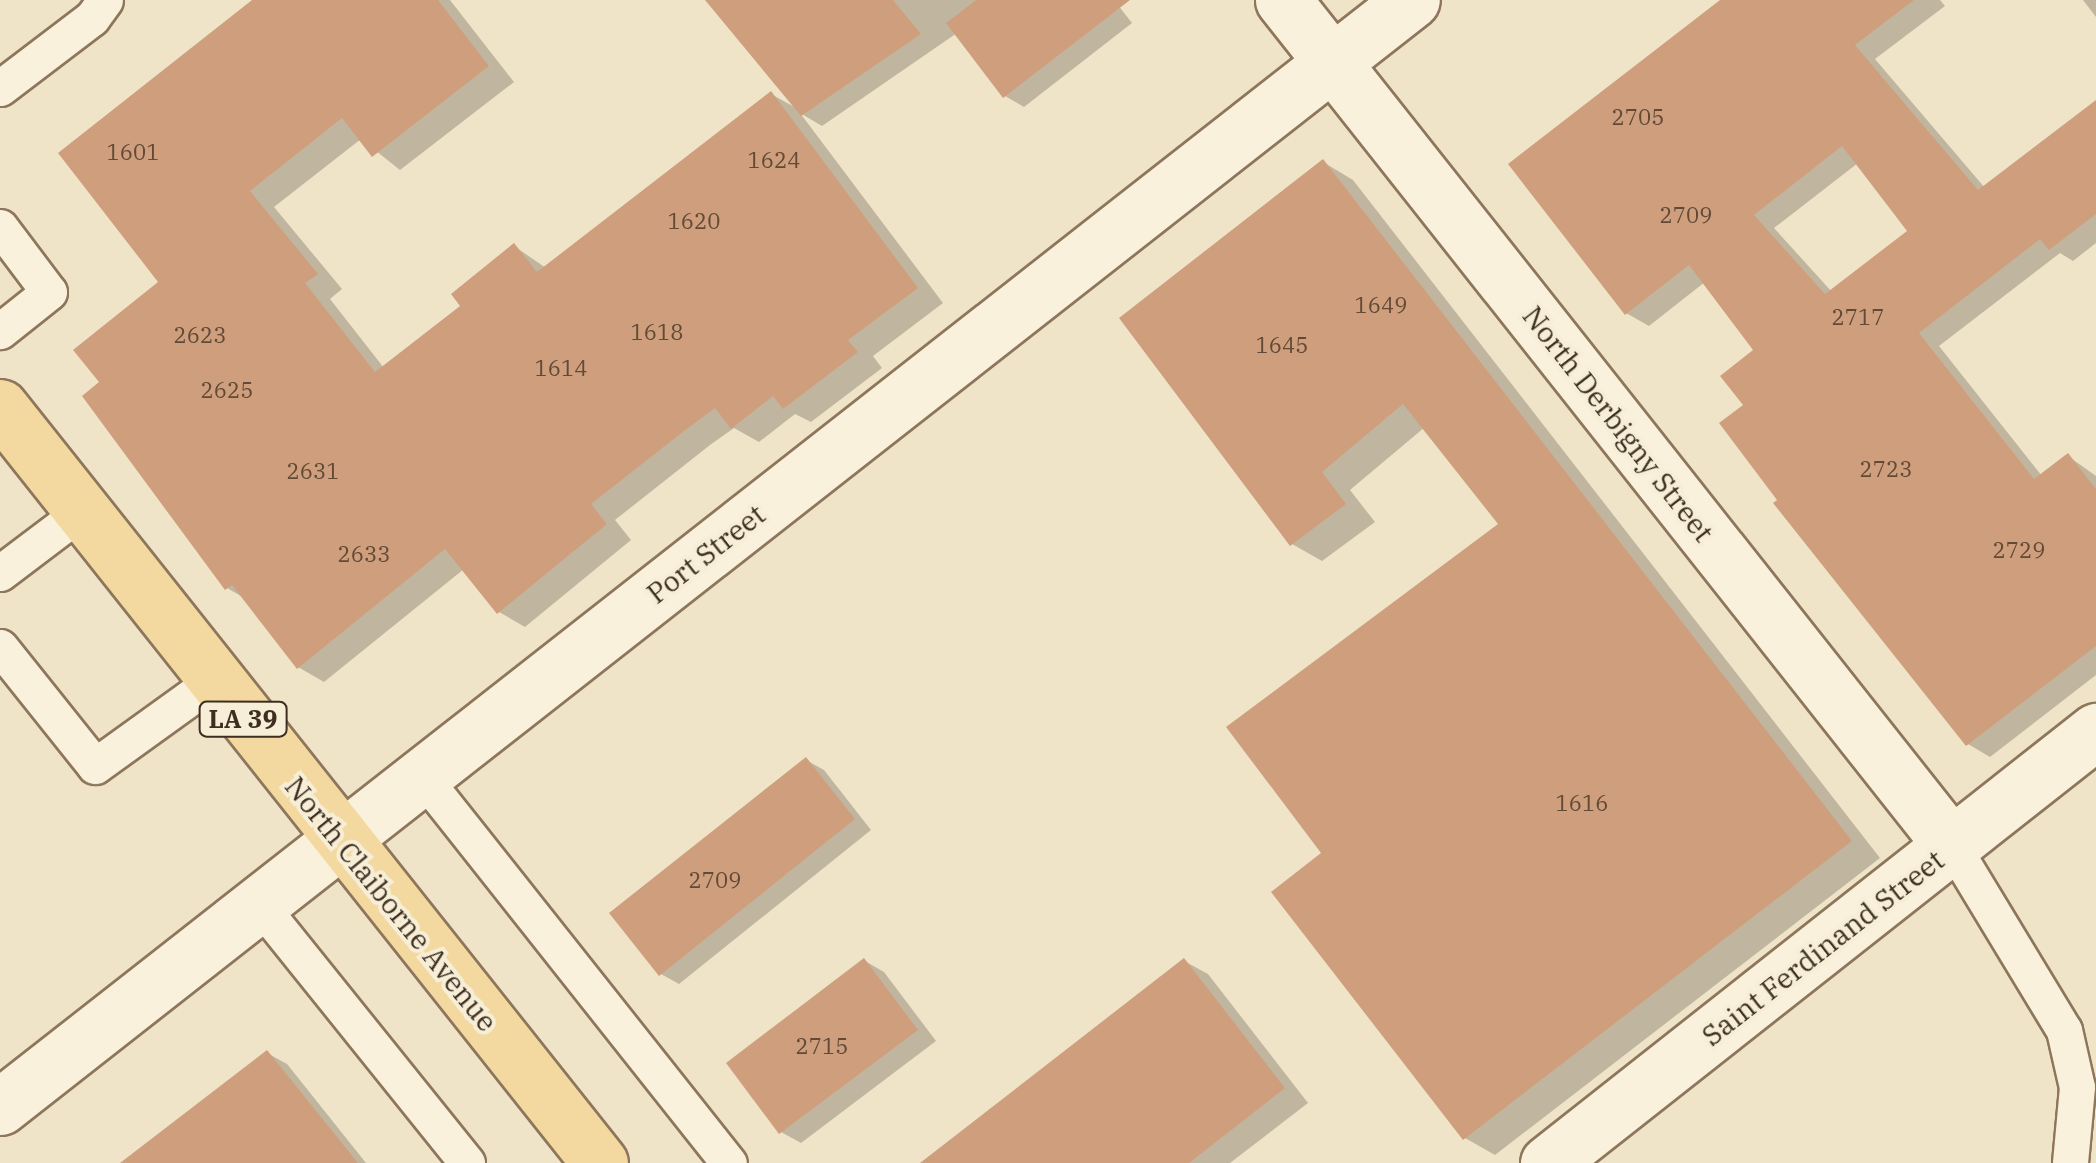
<!DOCTYPE html>
<html>
<head>
<meta charset="utf-8">
<style>
	body { margin:0 }
	#map { position:relative; width:2096px; height:1163px; overflow:hidden; background:#f0e4c8; font-family:"IBM Plex Serif",serif }
	div>[style] { position:absolute }
	.shadow>* { inset:0; background:#0003 }
	.building>* { inset:0; background:#cf9f7d }
	.roads { filter:drop-shadow(2px 0 #8d765c) drop-shadow(-2px 0 #8d765c) drop-shadow(0 2px #8d765c) drop-shadow(0 -2px #8d765c) }
	.lane>* { height:35px; margin:-17.5px; padding:0 17.5px; transform-origin:17.5px; border-radius:17.5px; background:#faf1dc }
	.street>* { height:55px; margin:-27.5px; padding:0 27.5px; transform-origin:27.5px; border-radius:27.5px; background:#faf1dc }
	.primary>* { height:55px; margin:-27.5px; padding:0 27.5px; transform-origin:27.5px; border-radius:27.5px; background:#f3d9a0 }
	span { translate:-50% -50%; white-space:nowrap; text-align:center; line-height:1.15; -webkit-text-stroke:8px #f7eed8; paint-order:stroke }
	.number-label { font-size:22px; color:#624a37 }
	.number-label span { -webkit-text-stroke-width:0 }
	.shield-label span { padding:2px 8px; background:#f7eed8; border:2px solid; border-radius:8px; -webkit-text-stroke-width:0 }
	.shield-label { font-size:25px; color:#3d2e20; font-weight:700 }
	.street-label { font-size:28px; color:#3d2e20 }
</style>
</head>
<body>
<div id="map">
	<div class="shadow">
		<i style="clip-path:polygon(257px 0,450px 0,514px 82px,400px 170px,361px 139px,274px 207px,342px 289px,330px 299px,384px 368px,464px 307px,514px 246px,546px 268px,771px 94px,798px 109px,708px 0,1114px 0,1132px 23px,1024px 107px,1005px 96px,957px 33px,822px 126px,800px 113px,943px 303px,873px 356px,882px 368px,811px 422px,795px 414px,759px 442px,734px 428px,710px 445px,615px 520px,631px 540px,525px 627px,499px 612px,464px 569px,324px 682px,298px 667px,246px 599px,227px 588px,103px 383px,162px 282px)"></i>
		<i style="clip-path:polygon(evenodd,1724px 0,1940px 0,1945px 6px,1875px 59px,1985px 188px,2096px 103px,2096px 243px,2073px 261px,2060px 253px,1939px 346px,2042px 476px,2068px 456px,2096px 476px,2096px 675px,1990px 757px,1968px 744px,1780px 500px,1746px 406px,1757px 350px,1705px 282px,1649px 326px,1626px 313px,1724px 0,1858px 163px,1910px 232px,1832px 292px,1774px 228px,1858px 163px)"></i>
		<i style="clip-path:polygon(2083px 0,2096px 0,2096px 17px)"></i>
		<i style="clip-path:polygon(1323px 162px,1353px 180px,1880px 858px,1495px 1155px,1465px 1138px,1324px 854px,1501px 525px,1425px 427px,1350px 490px,1375px 522px,1322px 561px,1292px 544px)"></i>
		<i style="clip-path:polygon(806px 760px,824px 770px,871px 830px,679px 984px,661px 974px)"></i>
		<i style="clip-path:polygon(865px 961px,884px 972px,936px 1041px,801px 1143px,781px 1132px)"></i>
		<i style="clip-path:polygon(1184px 961px,1208px 974px,1308px 1103px,1230px 1163px,924px 1163px)"></i>
		<i style="clip-path:polygon(267px 1053px,287px 1064px,366px 1163px,128px 1163px)"></i>
	</div>
	<div class="building">
		<i style="clip-path:polygon(252px 0,438px 0,489px 66px,372px 157px,342px 118px,250px 191px,318px 274px,305px 283px,375px 372px,460px 306px,451px 294px,514px 243px,537px 272px,771px 91px,918px 288px,848px 340px,858px 352px,783px 409px,773px 396px,731px 429px,715px 408px,684px 431px,591px 504px,607px 524px,497px 614px,445px 549px,297px 669px,232px 585px,225px 590px,82px 396px,99px 382px,73px 350px,158px 282px,58px 153px)"></i>
		<i style="clip-path:polygon(705px 0,893px 0,921px 34px,801px 116px)"></i>
		<i style="clip-path:polygon(976px 0,1130px 0,1003px 98px,946px 23px)"></i>
		<i style="clip-path:polygon(evenodd,1720px 0,1914px 0,1855px 45px,1978px 190px,2096px 100px,2096px 214px,2049px 250px,2040px 239px,1919px 333px,2034px 479px,2068px 453px,2096px 489px,2096px 646px,1966px 746px,1773px 503px,1777px 500px,1719px 423px,1743px 405px,1720px 376px,1753px 350px,1689px 265px,1625px 315px,1508px 164px,1720px 0,1842px 146px,1907px 231px,1825px 294px,1754px 215px,1842px 146px)"></i>
		<i style="clip-path:polygon(1323px 159px,1852px 841px,1463px 1140px,1271px 892px,1321px 853px,1226px 727px,1498px 524px,1403px 404px,1322px 472px,1346px 504px,1290px 546px,1119px 318px)"></i>
		<i style="clip-path:polygon(806px 757px,855px 819px,659px 976px,609px 913px)"></i>
		<i style="clip-path:polygon(864px 958px,918px 1030px,779px 1134px,726px 1063px)"></i>
		<i style="clip-path:polygon(1184px 958px,1285px 1088px,1189px 1163px,920px 1163px)"></i>
		<i style="clip-path:polygon(267px 1050px,358px 1163px,120px 1163px)"></i>
	</div>
	<div class="roads">
		<div class="lane">
			<i style="left:0;top:88px;width:116px;rotate:-37.3deg"></i>
			<i style="left:92px;top:18px;width:22px;rotate:-54deg"></i>
			<i style="left:0;top:227px;width:81px;rotate:53deg"></i>
			<i style="left:49px;top:292px;width:63px;rotate:141.5deg"></i>
			<i style="left:0;top:573px;width:103px;rotate:-37.1deg"></i>
			<i style="left:0;top:647px;width:152px;rotate:51.4deg"></i>
			<i style="left:95px;top:766px;width:145px;rotate:-35.8deg"></i>
			<i style="left:422px;top:776px;width:494px;rotate:51.6deg"></i>
			<i style="left:1953px;top:847px;width:214px;rotate:58.8deg"></i>
			<i style="left:2064px;top:1030px;width:58px;rotate:77.2deg"></i>
			<i style="left:2077px;top:1087px;width:76px;rotate:95.3deg"></i>
			<i style="left:259px;top:904px;width:332px;rotate:51.2deg"></i>
		</div>
		<div class="street">
			<i style="left:1283px;top:0;width:1080px;rotate:51.66deg"></i>
			<i style="left:0;top:1107px;width:1794px;rotate:-38.1deg"></i>
			<i style="left:1548px;top:1163px;width:698px;rotate:-38.25deg"></i>
		</div>
		<div class="primary">
			<i style="left:0;top:407px;width:965px;rotate:51.56deg"></i>
		</div>
	</div>
	<div class="number-label">
		<span style="left:1638px;top:117px">2705</span>
		<span style="left:133px;top:152px">1601</span>
		<span style="left:774px;top:160px">1624</span>
		<span style="left:1686px;top:215px">2709</span>
		<span style="left:694px;top:221px">1620</span>
		<span style="left:1381px;top:305px">1649</span>
		<span style="left:1858px;top:317px">2717</span>
		<span style="left:657px;top:332px">1618</span>
		<span style="left:200px;top:335px">2623</span>
		<span style="left:1282px;top:345px">1645</span>
		<span style="left:561px;top:368px">1614</span>
		<span style="left:227px;top:390px">2625</span>
		<span style="left:1886px;top:469px">2723</span>
		<span style="left:313px;top:471px">2631</span>
		<span style="left:2019px;top:550px">2729</span>
		<span style="left:364px;top:554px">2633</span>
		<span style="left:1582px;top:803px">1616</span>
		<span style="left:715px;top:880px">2709</span>
		<span style="left:822px;top:1046px">2715</span>
	</div>
	<div class="shield-label">
		<span style="left:243px;top:719px">LA 39</span>
	</div>
	<div class="street-label">
		<span style="left:1618px;top:424px;rotate:52deg">North Derbigny Street</span>
		<span style="left:706px;top:554px;rotate:-38deg">Port Street</span>
		<span style="left:391px;top:904px;rotate:51deg">North Claiborne Avenue</span>
		<span style="left:1823px;top:948px;rotate:-38deg">Saint Ferdinand Street</span>
	</div>
</div>
</body>
</html>
